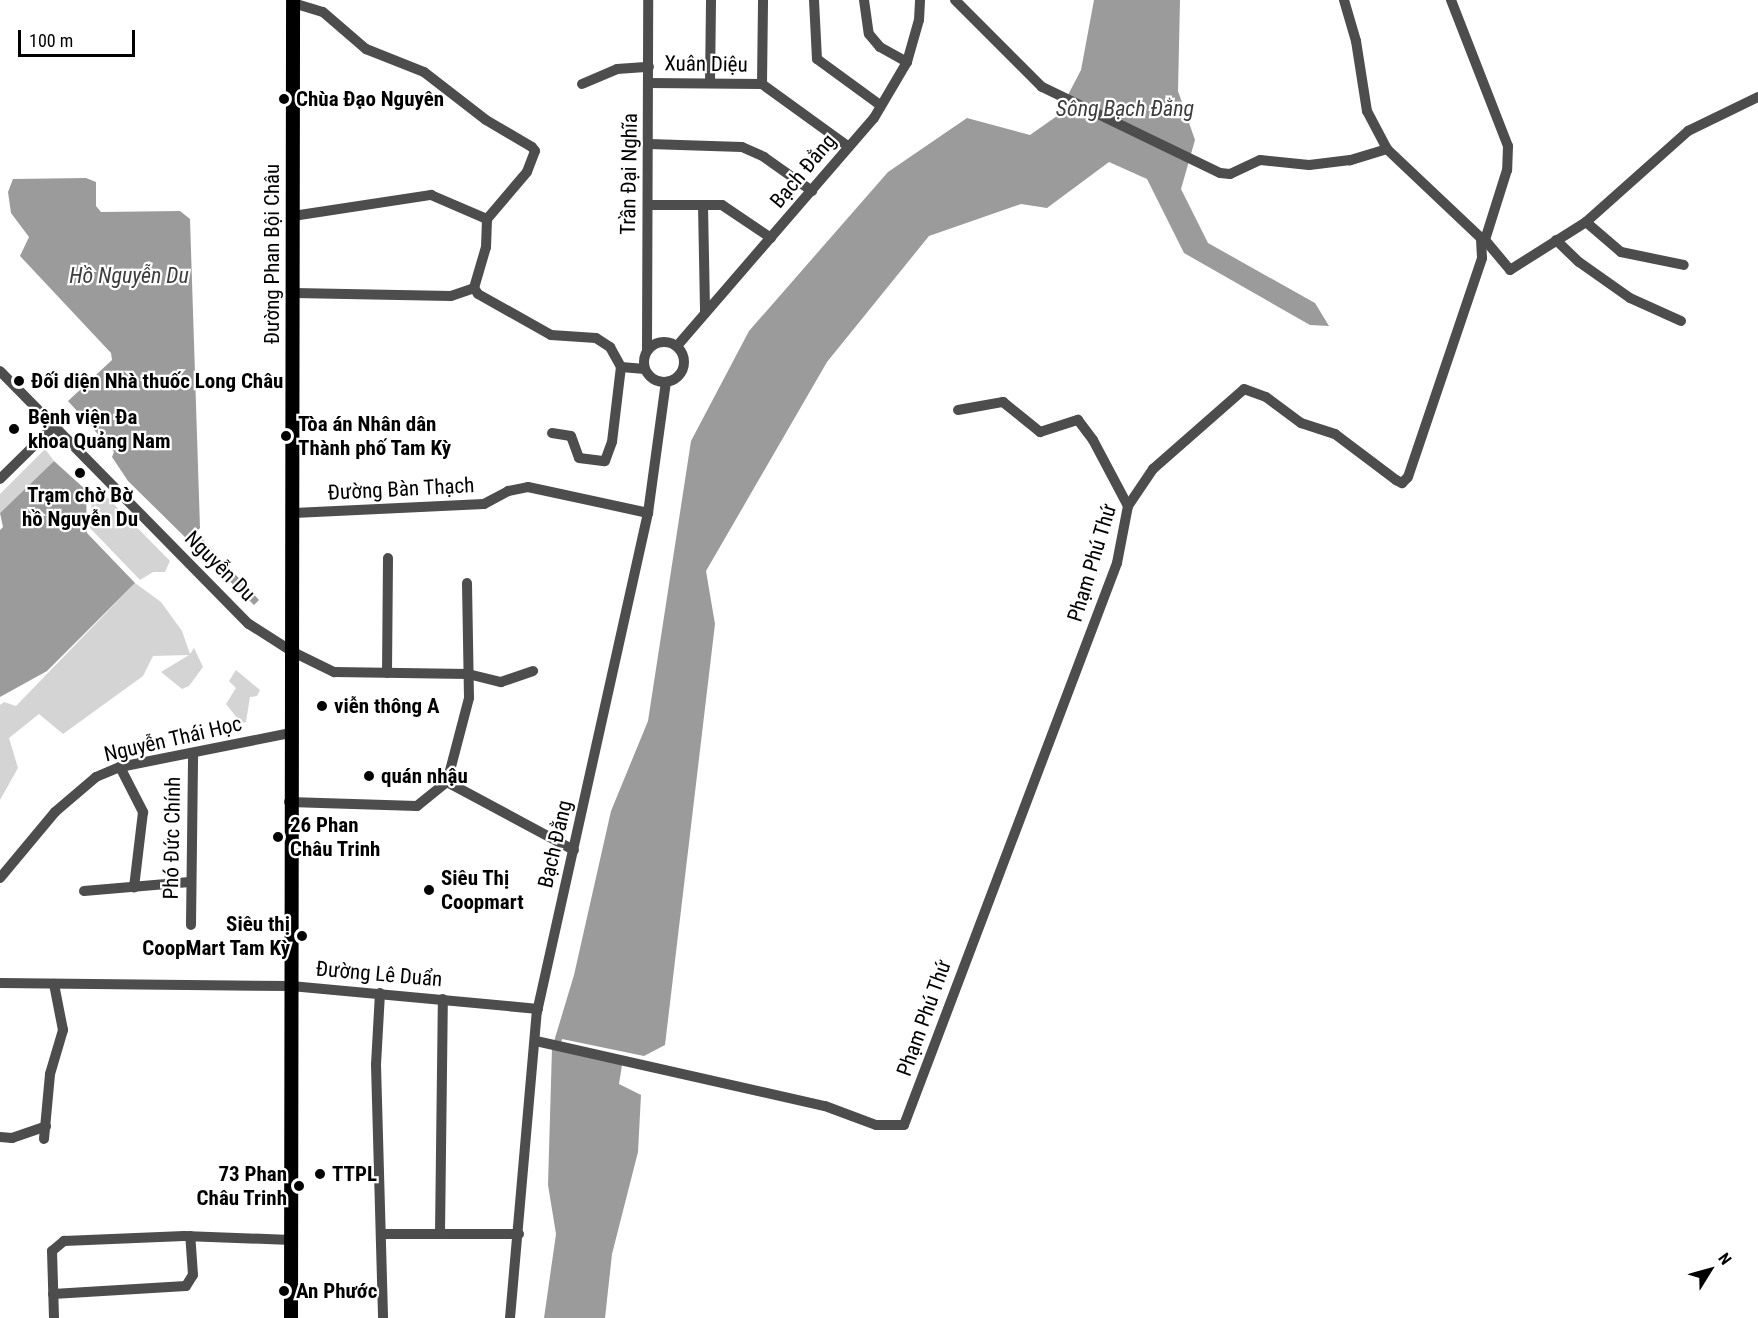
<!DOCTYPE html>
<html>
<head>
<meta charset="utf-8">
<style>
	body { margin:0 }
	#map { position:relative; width:1758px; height:1318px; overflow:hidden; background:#fff; font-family:"Roboto Condensed",sans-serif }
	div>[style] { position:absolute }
	.green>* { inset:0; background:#d4d4d4 }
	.water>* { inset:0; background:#9b9b9b }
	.minor>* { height:10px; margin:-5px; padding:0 5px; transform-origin:5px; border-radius:5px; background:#4d4d4d }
	.minor>.ring { margin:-5px; padding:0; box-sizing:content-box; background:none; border:10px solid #4d4d4d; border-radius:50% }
	.major>* { height:14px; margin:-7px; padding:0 7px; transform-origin:7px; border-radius:7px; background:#000 }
	.dots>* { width:16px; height:16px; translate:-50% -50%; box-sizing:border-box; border:3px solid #fff; border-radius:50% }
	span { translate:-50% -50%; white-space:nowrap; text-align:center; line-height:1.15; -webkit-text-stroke:4.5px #fff; paint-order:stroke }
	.street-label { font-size:21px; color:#000 }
	.poi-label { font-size:21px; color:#000; font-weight:700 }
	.left { translate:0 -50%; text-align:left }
	.right { translate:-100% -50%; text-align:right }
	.water-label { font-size:22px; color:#3c3c3c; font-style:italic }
	.north { position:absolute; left:1680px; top:1240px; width:60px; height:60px; -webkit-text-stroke:4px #fff; paint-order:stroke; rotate:53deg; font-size:16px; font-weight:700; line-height:24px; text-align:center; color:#000 }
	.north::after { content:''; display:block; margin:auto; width:21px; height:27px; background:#000; clip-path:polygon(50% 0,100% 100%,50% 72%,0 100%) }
	.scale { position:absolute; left:18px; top:30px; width:117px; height:27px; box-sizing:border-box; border:3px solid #000; border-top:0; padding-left:8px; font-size:18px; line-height:21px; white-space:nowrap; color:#000; -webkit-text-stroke:4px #fff; paint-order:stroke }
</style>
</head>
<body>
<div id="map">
	<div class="green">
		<i style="clip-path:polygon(45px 449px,54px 461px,0 513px,0 494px)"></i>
		<i style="clip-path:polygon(99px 489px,170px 561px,165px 572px,153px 572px,140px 580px,90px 528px,92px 493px)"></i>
		<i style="clip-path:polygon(135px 583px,161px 602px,182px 631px,190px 654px,194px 648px,203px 667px,189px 686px,182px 689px,161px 672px,189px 655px,153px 656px,143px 676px,63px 734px,39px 714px,9px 738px,18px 768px,0 800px,0 705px,4px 702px,16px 706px)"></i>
		<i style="clip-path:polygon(236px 670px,260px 690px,257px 696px,250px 697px,246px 722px,241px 723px,226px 704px,236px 688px,229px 681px)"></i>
	</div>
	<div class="water">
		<i style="clip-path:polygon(1094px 0,1180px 0,1178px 91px,1195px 140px,1181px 189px,1208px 243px,1315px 303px,1329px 326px,1310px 325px,1184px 253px,1147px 179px,1109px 162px,1047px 208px,1021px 204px,929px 236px,827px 362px,706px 571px,715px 624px,665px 1045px,644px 1056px,562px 1039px,560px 1049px,622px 1065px,619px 1084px,641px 1095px,638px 1152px,612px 1254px,605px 1318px,544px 1318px,556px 1234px,548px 1185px,552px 1048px,574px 975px,611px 811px,648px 721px,691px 441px,749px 331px,888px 172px,967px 118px,1030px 135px,1057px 116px,1081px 70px)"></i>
		<i style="clip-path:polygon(86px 178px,96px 182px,96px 206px,101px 212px,180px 211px,190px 219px,200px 528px,196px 532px,259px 600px,254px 605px,128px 481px,112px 457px,114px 452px,68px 401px,112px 360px,111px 353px,20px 256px,29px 237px,11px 213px,8px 192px,13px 179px)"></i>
		<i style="clip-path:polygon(54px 461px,86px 490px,87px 533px,135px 583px,47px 671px,0 697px,0 530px,3px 527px,0 513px)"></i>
	</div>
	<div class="minor">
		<i style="left:814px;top:0;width:59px;rotate:87.1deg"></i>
		<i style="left:817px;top:59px;width:78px;rotate:36.1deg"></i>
		<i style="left:864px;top:0;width:34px;rotate:82deg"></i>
		<i style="left:869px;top:34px;width:17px;rotate:50deg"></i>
		<i style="left:880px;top:47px;width:31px;rotate:29deg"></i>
		<i style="left:1344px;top:0;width:43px;rotate:73.7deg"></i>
		<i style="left:1356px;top:41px;width:71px;rotate:81.1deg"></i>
		<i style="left:1367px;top:111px;width:43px;rotate:62.2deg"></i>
		<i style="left:1451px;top:0;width:157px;rotate:68.7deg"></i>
		<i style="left:1508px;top:146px;width:24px;rotate:92deg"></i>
		<i style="left:1507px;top:170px;width:77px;rotate:107.5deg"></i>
		<i style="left:293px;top:3px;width:31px;rotate:17deg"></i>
		<i style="left:323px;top:12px;width:57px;rotate:40.7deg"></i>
		<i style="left:366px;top:49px;width:62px;rotate:21.6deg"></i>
		<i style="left:424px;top:72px;width:78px;rotate:37.7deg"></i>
		<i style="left:486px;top:120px;width:53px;rotate:30.4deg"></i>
		<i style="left:532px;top:147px;width:5px;rotate:53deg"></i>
		<i style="left:535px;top:151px;width:22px;rotate:111deg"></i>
		<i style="left:527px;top:172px;width:62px;rotate:130.4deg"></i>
		<i style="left:487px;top:219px;width:28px;rotate:92deg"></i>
		<i style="left:486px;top:247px;width:43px;rotate:106.3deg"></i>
		<i style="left:474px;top:288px;width:7px;rotate:56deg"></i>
		<i style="left:478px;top:294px;width:84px;rotate:29.3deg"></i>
		<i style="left:551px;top:335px;width:45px;rotate:3.8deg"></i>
		<i style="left:596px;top:338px;width:17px;rotate:33deg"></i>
		<i style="left:610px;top:347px;width:23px;rotate:61deg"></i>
		<i style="left:621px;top:367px;width:24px;rotate:5deg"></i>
		<i style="left:649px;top:83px;width:113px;rotate:0.5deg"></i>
		<i style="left:762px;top:84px;width:107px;rotate:35.9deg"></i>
		<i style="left:710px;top:83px;width:83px;rotate:-89.3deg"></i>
		<i style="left:582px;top:84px;width:38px;rotate:-23deg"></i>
		<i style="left:617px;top:69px;width:32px;rotate:-4deg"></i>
		<i style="left:762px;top:84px;width:84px;rotate:-89.3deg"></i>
		<i style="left:649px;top:144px;width:93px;rotate:1.8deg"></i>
		<i style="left:742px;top:147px;width:24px;rotate:24deg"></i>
		<i style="left:764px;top:157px;width:59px;rotate:35.3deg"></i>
		<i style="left:648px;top:205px;width:74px"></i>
		<i style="left:722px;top:205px;width:59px;rotate:34deg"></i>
		<i style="left:703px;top:205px;width:108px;rotate:88.9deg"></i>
		<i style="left:293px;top:216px;width:140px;rotate:-8.7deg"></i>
		<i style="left:431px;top:195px;width:61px;rotate:23.2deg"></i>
		<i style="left:1586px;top:222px;width:46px;rotate:40.6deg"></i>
		<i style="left:1621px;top:252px;width:64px;rotate:11.7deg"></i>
		<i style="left:1485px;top:240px;width:39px;rotate:50deg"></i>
		<i style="left:1510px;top:270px;width:90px;rotate:-32.3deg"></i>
		<i style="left:1586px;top:222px;width:137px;rotate:-41.7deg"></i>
		<i style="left:1688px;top:131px;width:78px;rotate:-25.9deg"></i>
		<i style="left:1556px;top:240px;width:32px;rotate:44deg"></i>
		<i style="left:1579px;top:262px;width:62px;rotate:35.2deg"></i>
		<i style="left:1630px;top:298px;width:56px;rotate:24.3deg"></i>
		<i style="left:294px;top:293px;width:157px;rotate:1.1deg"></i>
		<i style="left:451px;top:296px;width:24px;rotate:-19deg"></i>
		<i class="ring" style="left:644px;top:342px;width:30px;height:30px"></i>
		<i style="left:677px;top:346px;width:301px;rotate:-49.2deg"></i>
		<i style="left:874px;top:118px;width:65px;rotate:-59.5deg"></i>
		<i style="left:907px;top:62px;width:44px;rotate:-74.1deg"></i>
		<i style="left:919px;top:20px;width:20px;rotate:-87deg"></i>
		<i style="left:647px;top:350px;width:350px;rotate:-89.8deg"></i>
		<i style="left:0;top:371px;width:355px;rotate:45.5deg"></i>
		<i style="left:249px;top:624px;width:52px;rotate:32.5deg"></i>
		<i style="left:293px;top:652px;width:46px;rotate:26deg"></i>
		<i style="left:334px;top:672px;width:134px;rotate:0.9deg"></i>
		<i style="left:468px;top:674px;width:34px;rotate:14deg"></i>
		<i style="left:501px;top:682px;width:34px;rotate:-19deg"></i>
		<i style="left:958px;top:410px;width:46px;rotate:-10.1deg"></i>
		<i style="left:1003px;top:402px;width:48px;rotate:39deg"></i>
		<i style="left:1040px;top:432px;width:40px;rotate:-18deg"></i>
		<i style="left:1078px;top:420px;width:25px;rotate:53deg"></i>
		<i style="left:1093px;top:440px;width:75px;rotate:62.1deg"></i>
		<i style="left:552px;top:433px;width:19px;rotate:9deg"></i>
		<i style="left:571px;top:436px;width:23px;rotate:70deg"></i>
		<i style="left:579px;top:458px;width:26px;rotate:7deg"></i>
		<i style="left:605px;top:461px;width:20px;rotate:-70deg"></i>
		<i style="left:612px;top:442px;width:76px;rotate:-83.2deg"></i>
		<i style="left:0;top:479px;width:76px;rotate:-44.5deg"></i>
		<i style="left:294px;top:513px;width:190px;rotate:-2.7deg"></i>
		<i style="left:484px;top:504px;width:27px;rotate:-28deg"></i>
		<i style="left:508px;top:491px;width:20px;rotate:-11deg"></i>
		<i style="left:528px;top:487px;width:123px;rotate:12.2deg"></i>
		<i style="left:387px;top:673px;width:115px;rotate:-89.5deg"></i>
		<i style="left:120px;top:767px;width:51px;rotate:62.9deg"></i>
		<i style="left:143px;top:812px;width:76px;rotate:96.8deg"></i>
		<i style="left:447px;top:782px;width:144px;rotate:28.2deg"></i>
		<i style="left:289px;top:802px;width:128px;rotate:1.8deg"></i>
		<i style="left:417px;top:806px;width:38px;rotate:-39deg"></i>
		<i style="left:447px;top:782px;width:87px;rotate:-75.3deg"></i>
		<i style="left:469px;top:698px;width:115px;rotate:-91deg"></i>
		<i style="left:0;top:878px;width:86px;rotate:-50.2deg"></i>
		<i style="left:55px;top:812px;width:54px;rotate:-40.5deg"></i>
		<i style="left:96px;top:777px;width:26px;rotate:-23deg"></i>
		<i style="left:120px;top:767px;width:173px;rotate:-11.3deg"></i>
		<i style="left:84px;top:891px;width:106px;rotate:-4.9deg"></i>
		<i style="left:191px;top:925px;width:172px;rotate:-89.3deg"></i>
		<i style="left:0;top:983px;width:291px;rotate:0.6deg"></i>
		<i style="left:291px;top:986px;width:248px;rotate:5.3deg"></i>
		<i style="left:380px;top:993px;width:72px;rotate:93.2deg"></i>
		<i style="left:376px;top:1065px;width:252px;rotate:88.4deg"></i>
		<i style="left:536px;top:1041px;width:296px;rotate:12.7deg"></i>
		<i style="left:825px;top:1106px;width:54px;rotate:20.4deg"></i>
		<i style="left:876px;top:1125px;width:28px"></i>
		<i style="left:904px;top:1125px;width:601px;rotate:-69.24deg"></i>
		<i style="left:1117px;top:563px;width:58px;rotate:-79.1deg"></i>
		<i style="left:1128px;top:506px;width:45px;rotate:-56deg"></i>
		<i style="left:1153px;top:469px;width:121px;rotate:-41.3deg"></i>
		<i style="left:1244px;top:389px;width:23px;rotate:20deg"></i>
		<i style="left:1266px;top:397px;width:44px;rotate:36.6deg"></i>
		<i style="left:1301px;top:423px;width:36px;rotate:18deg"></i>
		<i style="left:1335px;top:434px;width:76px;rotate:37deg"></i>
		<i style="left:1396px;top:480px;width:7px;rotate:27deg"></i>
		<i style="left:1402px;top:483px;width:8px;rotate:-45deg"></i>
		<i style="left:1408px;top:477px;width:231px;rotate:-71.3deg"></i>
		<i style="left:1482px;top:258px;width:20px;rotate:-93deg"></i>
		<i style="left:1481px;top:238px;width:129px;rotate:-136.6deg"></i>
		<i style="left:1387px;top:149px;width:39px;rotate:163deg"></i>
		<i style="left:1350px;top:160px;width:41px;rotate:173deg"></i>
		<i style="left:1309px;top:165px;width:49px;rotate:-174.2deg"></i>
		<i style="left:1260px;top:160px;width:33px;rotate:155deg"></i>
		<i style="left:1230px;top:174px;width:10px;rotate:-174deg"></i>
		<i style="left:1220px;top:173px;width:198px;rotate:-154.2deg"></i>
		<i style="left:1042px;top:87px;width:123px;rotate:-135deg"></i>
		<i style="left:0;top:1137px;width:12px;rotate:5deg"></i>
		<i style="left:12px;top:1138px;width:36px;rotate:-19deg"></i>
		<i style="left:44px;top:1139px;width:65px;rotate:-84.7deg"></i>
		<i style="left:50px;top:1074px;width:46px;rotate:-73.5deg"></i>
		<i style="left:63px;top:1030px;width:47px;rotate:-101.1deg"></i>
		<i style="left:381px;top:1234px;width:138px"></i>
		<i style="left:440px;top:1234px;width:235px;rotate:-89.3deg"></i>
		<i style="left:53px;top:1294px;width:133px;rotate:-3.4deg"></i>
		<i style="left:186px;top:1286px;width:13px;rotate:-58deg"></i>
		<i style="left:193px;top:1275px;width:39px;rotate:-94deg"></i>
		<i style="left:54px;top:1318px;width:67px;rotate:-91.7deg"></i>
		<i style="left:52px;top:1251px;width:16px;rotate:-40deg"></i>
		<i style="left:64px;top:1241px;width:120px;rotate:-2.4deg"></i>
		<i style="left:184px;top:1236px;width:107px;rotate:2.1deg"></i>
		<i style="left:510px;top:1318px;width:307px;rotate:-85deg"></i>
		<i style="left:537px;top:1012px;width:511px;rotate:-77.46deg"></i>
		<i style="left:648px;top:513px;width:132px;rotate:-82.2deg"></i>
	</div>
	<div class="major">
		<i style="left:291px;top:1318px;width:1318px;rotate:-89.91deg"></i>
	</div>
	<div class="dots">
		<i style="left:284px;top:99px;background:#000"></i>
		<i style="left:19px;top:381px;background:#000"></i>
		<i style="left:14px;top:429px;background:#000"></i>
		<i style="left:286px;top:436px;background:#000"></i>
		<i style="left:80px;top:473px;background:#000"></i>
		<i style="left:322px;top:706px;background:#000"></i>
		<i style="left:369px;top:776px;background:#000"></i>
		<i style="left:278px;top:837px;background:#000"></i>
		<i style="left:429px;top:890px;background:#000"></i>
		<i style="left:302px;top:936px;background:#000"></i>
		<i style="left:320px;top:1174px;background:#000"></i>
		<i style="left:299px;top:1186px;background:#000"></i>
		<i style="left:284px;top:1291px;background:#000"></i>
	</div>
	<div class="street-label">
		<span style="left:706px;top:64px;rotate:1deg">Xuân Diệu</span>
		<span style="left:803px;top:171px;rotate:-50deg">Bạch Đằng</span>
		<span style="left:629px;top:174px;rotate:-89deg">Trần Đại Nghĩa</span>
		<span style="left:272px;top:254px;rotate:-90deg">Đường Phan Bội Châu</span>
		<span style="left:401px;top:489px;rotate:-3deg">Đường Bàn Thạch</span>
		<span style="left:1092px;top:563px;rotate:-73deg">Phạm Phú Thứ</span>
		<span style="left:220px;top:566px;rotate:45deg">Nguyễn Du</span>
		<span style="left:173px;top:739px;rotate:-13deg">Nguyễn Thái Học</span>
		<span style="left:172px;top:838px;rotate:-89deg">Phó Đức Chính</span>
		<span style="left:555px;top:844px;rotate:-77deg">Bạch Đằng</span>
		<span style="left:379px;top:974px;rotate:5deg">Đường Lê Duẩn</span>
		<span style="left:924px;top:1018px;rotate:-70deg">Phạm Phú Thứ</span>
	</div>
	<div class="poi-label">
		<span class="left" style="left:296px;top:99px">Chùa Đạo Nguyên</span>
		<span class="left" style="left:31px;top:381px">Đối diện Nhà thuốc Long Châu</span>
		<span class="left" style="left:28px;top:429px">Bệnh viện Đa<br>khoa Quảng Nam</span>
		<span class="left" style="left:298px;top:436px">Tòa án Nhân dân<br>Thành phố Tam Kỳ</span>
		<span style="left:80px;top:507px">Trạm chờ Bờ<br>hồ Nguyễn Du</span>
		<span class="left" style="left:334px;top:706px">viễn thông A</span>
		<span class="left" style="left:381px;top:776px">quán nhậu</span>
		<span class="left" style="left:290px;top:837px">26 Phan<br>Châu Trinh</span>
		<span class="left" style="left:441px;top:890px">Siêu Thị<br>Coopmart</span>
		<span class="right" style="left:290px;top:936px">Siêu thị<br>CoopMart Tam Kỳ</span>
		<span class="right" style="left:287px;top:1186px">73 Phan<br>Châu Trinh</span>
		<span class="left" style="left:332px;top:1174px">TTPL</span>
		<span class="left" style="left:296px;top:1291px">An Phước</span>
	</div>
	<div class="water-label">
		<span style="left:1125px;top:109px">Sông Bạch Đằng</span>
		<span style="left:129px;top:276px">Hồ Nguyễn Du</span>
	</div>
	<div class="north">N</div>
	<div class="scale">100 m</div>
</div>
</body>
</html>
